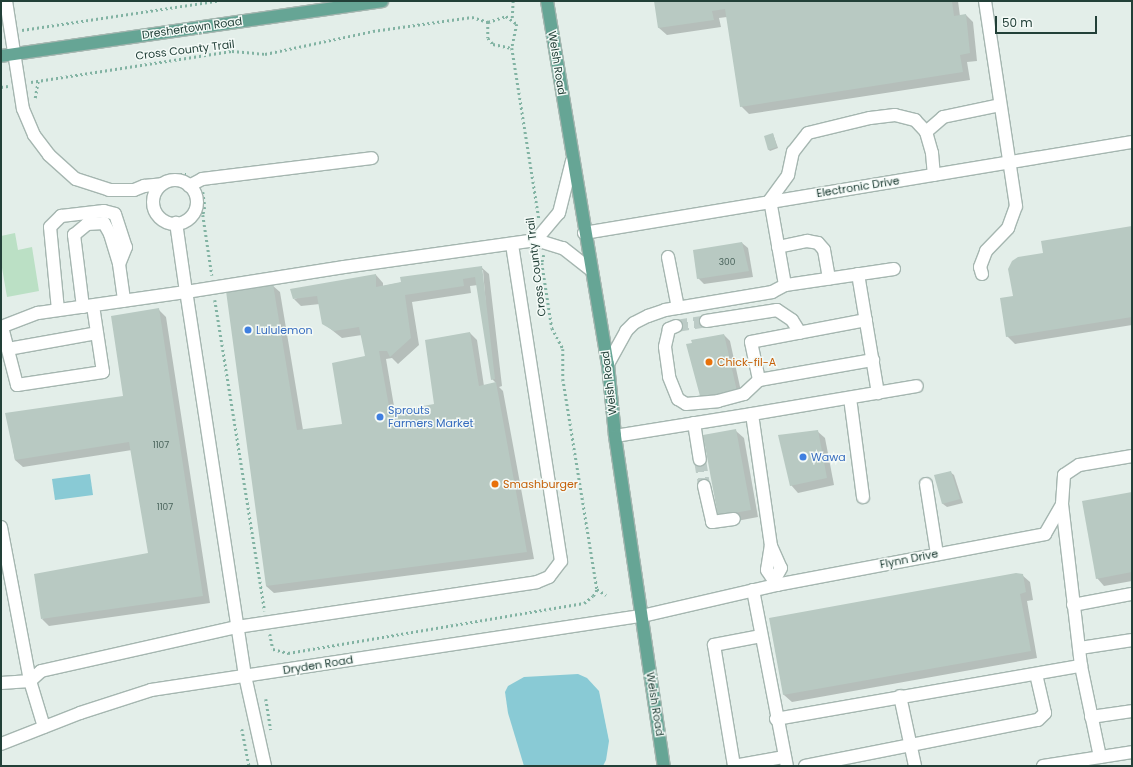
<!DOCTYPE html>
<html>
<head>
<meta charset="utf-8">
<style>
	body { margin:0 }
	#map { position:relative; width:1133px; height:767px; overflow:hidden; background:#e3eee9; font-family:Poppins,sans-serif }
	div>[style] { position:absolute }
	.green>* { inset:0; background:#bbe0c5 }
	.water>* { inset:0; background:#89cad5 }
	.shadow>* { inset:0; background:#0003 }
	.building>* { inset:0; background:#b8c9c2 }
	.minor-tunnel>* { height:12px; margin-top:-6px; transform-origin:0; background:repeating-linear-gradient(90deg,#bccbc6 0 12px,transparent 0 18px) }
	.path>* { height:2.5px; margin-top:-1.25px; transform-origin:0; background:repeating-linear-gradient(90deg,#82b3a3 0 2px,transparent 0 5px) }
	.roads { filter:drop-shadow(1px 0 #a5b6b0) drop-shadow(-1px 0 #a5b6b0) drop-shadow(0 1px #a5b6b0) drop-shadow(0 -1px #a5b6b0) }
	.minor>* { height:12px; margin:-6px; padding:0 6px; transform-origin:6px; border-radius:6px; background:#fff }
	.minor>.ring { margin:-6px; padding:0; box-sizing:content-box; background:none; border:12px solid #fff; border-radius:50% }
	.major>* { height:12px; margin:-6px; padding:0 6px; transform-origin:6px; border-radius:6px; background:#66a595 }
	.dots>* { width:11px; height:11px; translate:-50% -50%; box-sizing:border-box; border:2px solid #f4faf7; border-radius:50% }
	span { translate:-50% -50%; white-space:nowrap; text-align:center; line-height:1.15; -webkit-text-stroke:3px #f4faf7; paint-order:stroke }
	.number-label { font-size:9px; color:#48625a }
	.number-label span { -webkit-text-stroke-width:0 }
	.street-label { font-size:11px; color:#224038 }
	.shop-label { font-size:11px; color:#366cbe }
	.left { translate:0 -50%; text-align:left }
	.food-label { font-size:11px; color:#c56008 }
	.frame { position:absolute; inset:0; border:2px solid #224038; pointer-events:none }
	.scale { position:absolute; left:995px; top:16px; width:102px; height:18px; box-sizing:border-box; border:2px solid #224038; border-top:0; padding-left:5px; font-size:12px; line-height:14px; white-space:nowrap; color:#224038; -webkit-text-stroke:3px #f4faf7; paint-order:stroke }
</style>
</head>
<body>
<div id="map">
	<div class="green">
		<i style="clip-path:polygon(15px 233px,18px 250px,32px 247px,39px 291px,7px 297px,1px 262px,1px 236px)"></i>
	</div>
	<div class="water">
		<i style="clip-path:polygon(90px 474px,93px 495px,55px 500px,52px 479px)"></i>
		<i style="clip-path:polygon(578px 674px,587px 678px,599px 691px,609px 741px,606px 760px,603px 766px,524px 766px,508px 713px,505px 692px,508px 686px,524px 677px)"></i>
	</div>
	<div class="shadow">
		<i style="clip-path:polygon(655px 1px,958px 1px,960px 16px,966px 15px,973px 22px,977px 61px,967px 62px,970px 80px,749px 114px,741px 106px,727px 17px,719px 18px,721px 27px,667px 35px,659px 28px)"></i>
		<i style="clip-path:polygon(773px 134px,778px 148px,770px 151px,768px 149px)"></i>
		<i style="clip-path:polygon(1132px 227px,1132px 325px,1015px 344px,1007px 336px,1014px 296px,1044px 254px)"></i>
		<i style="clip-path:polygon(742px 243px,748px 248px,753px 277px,704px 284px,698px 278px)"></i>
		<i style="clip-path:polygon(evenodd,481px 267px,489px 274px,502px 386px,499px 387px,503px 391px,534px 559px,274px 593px,266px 586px,272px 285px,280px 292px,303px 430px,343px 425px,366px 357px,362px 335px,342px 338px,323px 323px,320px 304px,301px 306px,294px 299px,376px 275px,383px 283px,383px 286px,481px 267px,481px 270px,483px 270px,486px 307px,481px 270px,481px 267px,478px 285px,492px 379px,496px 383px,484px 386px,477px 340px,470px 333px,435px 405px,395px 412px,386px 359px,392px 358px,398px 364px,419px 345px,412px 302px,471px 293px,470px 286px,478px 285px)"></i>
		<i style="clip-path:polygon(159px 310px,166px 317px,210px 603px,49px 626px,42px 619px,149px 554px,132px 450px,23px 467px,15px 460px,7px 414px,125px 397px)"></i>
		<i style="clip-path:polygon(724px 335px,730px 341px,742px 396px,707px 401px,701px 396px,687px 345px)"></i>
		<i style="clip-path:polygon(736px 431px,744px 438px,758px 517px,726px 523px)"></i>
		<i style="clip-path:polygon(817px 431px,825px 438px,834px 485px,798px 493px,791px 485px)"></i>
		<i style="clip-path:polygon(950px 472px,954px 475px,963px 503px,947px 507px,943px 504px,935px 476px)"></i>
		<i style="clip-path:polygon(1132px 493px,1132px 581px,1104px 586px,1097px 578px)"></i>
		<i style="clip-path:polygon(1022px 575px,1030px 582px,1033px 600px,1027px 601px,1037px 658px,792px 702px,784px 695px,770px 619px)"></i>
	</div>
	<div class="building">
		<i style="clip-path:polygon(654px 1px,952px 1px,954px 16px,966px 14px,970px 53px,960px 55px,963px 72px,740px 107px,725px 9px,712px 11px,714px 20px,658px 28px)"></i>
		<i style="clip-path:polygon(773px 133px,777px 147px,768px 150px,764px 136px)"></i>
		<i style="clip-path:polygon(1132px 226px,1132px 317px,1006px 337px,1000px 298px,1013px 296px,1008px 269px,1012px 261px,1018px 257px,1043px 253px,1041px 241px)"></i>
		<i style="clip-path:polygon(742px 242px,749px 271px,697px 279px,693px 250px)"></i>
		<i style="clip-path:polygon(482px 266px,495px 379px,491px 380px,475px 277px,463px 279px,464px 286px,405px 295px,411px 338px,390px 357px,387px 351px,379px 351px,390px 412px,434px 404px,425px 340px,470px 332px,479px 386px,496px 382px,527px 552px,266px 586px,226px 291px,273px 284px,297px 430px,342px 424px,332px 363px,365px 356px,359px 327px,334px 331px,322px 324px,317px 296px,293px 299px,290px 289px,376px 274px,376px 287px,401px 282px,400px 277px)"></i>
		<i style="clip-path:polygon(159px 308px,203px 596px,41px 619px,34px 574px,148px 553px,129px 442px,15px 460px,5px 413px,123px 396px,111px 316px)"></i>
		<i style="clip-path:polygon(724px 334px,737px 391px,700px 396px,686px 344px,692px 343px,691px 340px)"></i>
		<i style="clip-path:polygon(736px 429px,751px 510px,718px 516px,703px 435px)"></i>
		<i style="clip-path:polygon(818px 430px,827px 478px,790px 486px,778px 435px)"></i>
		<i style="clip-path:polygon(951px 471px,960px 499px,942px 504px,934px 475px)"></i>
		<i style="clip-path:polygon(1132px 492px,1132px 572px,1096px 579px,1082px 501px)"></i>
		<i style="clip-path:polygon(1016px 573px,1023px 574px,1026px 592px,1020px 594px,1031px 651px,783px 695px,769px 618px)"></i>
	</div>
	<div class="minor-tunnel">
		<i style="left:676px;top:326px;width:30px;rotate:-9deg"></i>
		<i style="left:700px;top:460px;width:26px;rotate:81deg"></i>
	</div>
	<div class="path">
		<i style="left:512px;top:18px;width:17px;rotate:-87deg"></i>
		<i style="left:488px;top:22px;width:16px;rotate:90deg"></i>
		<i style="left:488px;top:38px;width:8px;rotate:50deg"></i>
		<i style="left:493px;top:44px;width:19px;rotate:12deg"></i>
		<i style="left:22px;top:30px;width:197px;rotate:-8.5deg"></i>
		<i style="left:31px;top:82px;width:203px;rotate:-8.8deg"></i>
		<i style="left:232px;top:51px;width:33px;rotate:5deg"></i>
		<i style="left:265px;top:54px;width:110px;rotate:-12deg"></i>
		<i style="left:373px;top:31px;width:100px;rotate:-8deg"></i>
		<i style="left:472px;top:17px;width:17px;rotate:17deg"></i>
		<i style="left:488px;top:22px;width:19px;rotate:-18deg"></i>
		<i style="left:506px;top:16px;width:14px;rotate:36deg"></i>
		<i style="left:517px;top:24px;width:25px;rotate:102deg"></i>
		<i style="left:512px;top:48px;width:172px;rotate:81deg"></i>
		<i style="left:1px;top:87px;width:7px;rotate:-8deg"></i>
		<i style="left:35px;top:98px;width:17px;rotate:-80deg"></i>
		<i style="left:170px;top:174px;width:16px"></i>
		<i style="left:203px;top:192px;width:15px;rotate:82deg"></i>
		<i style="left:205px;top:207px;width:8px;rotate:104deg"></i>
		<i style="left:203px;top:215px;width:61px;rotate:81.5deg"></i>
		<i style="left:544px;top:255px;width:8px;rotate:104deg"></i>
		<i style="left:542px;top:263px;width:66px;rotate:81.3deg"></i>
		<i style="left:552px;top:328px;width:24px;rotate:62deg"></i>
		<i style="left:563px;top:349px;width:30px;rotate:90deg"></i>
		<i style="left:563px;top:379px;width:213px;rotate:80.8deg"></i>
		<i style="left:597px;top:589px;width:11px;rotate:34deg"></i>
		<i style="left:215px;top:300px;width:315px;rotate:80.9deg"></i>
		<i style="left:270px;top:634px;width:15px;rotate:79deg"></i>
		<i style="left:273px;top:649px;width:16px;rotate:15deg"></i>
		<i style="left:288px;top:653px;width:300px;rotate:-9.6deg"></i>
		<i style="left:584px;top:603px;width:11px;rotate:-38deg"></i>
		<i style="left:593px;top:596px;width:8px;rotate:-60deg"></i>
		<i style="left:266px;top:699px;width:31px;rotate:81deg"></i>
		<i style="left:242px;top:729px;width:38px;rotate:79deg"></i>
	</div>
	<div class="roads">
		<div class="minor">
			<i style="left:6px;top:1px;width:109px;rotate:81.1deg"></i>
			<i style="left:23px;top:109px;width:28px;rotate:67deg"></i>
			<i style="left:34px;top:135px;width:25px;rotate:53deg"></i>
			<i style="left:49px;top:155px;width:36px;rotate:42deg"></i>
			<i style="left:76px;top:179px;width:35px;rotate:18deg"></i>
			<i style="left:109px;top:190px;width:25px"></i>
			<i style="left:134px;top:190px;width:11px;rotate:-22deg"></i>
			<i style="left:144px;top:186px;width:18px;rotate:-6deg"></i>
			<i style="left:926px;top:132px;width:23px;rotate:-41deg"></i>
			<i style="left:943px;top:117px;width:58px;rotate:-11.9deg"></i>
			<i class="ring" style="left:153px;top:180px;width:32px;height:32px"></i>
			<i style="left:189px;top:186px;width:15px;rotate:-28deg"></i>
			<i style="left:202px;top:179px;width:171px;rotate:-7deg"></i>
			<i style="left:584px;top:233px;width:556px;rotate:-9.43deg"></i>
			<i style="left:536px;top:240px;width:35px;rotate:-50deg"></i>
			<i style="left:559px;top:213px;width:54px;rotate:-76deg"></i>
			<i style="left:778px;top:247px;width:30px;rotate:-12deg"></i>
			<i style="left:807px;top:241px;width:11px;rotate:10deg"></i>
			<i style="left:818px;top:243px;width:9px;rotate:49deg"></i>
			<i style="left:824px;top:250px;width:29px;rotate:80deg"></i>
			<i style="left:668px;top:257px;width:52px;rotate:78.9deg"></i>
			<i style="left:894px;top:269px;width:110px;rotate:171.6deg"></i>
			<i style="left:785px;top:285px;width:86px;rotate:-100deg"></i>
			<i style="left:770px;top:200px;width:31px;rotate:-54deg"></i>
			<i style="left:788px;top:175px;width:24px;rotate:-78deg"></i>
			<i style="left:793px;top:152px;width:24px;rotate:-52deg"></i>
			<i style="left:808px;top:133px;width:64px;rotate:-13.6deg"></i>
			<i style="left:870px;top:118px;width:25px;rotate:-7deg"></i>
			<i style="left:895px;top:115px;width:21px;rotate:14deg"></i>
			<i style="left:915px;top:120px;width:16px;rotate:47deg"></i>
			<i style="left:926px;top:132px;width:22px;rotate:74deg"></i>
			<i style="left:932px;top:153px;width:22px;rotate:85deg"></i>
			<i style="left:858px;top:274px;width:121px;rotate:80.5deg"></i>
			<i style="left:982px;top:274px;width:7px;rotate:-106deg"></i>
			<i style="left:980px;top:267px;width:17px;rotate:-69deg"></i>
			<i style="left:986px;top:251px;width:32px;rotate:-46deg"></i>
			<i style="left:1008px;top:228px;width:23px;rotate:-70deg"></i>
			<i style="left:1016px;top:206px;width:207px;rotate:-98.6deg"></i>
			<i style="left:83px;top:307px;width:73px;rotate:-97.1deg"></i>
			<i style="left:74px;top:235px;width:17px;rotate:-40deg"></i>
			<i style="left:87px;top:224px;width:17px;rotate:-3deg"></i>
			<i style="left:104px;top:223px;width:13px;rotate:61deg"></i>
			<i style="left:110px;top:234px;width:31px;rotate:73deg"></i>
			<i style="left:119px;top:264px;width:37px;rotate:82deg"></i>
			<i style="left:58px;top:310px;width:83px;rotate:-95.5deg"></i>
			<i style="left:50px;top:227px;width:16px;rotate:-45deg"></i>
			<i style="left:61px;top:216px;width:43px;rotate:-6.6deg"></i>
			<i style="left:104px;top:211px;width:11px;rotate:15deg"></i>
			<i style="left:115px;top:214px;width:35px;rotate:72deg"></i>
			<i style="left:126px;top:247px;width:18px;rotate:112deg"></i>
			<i style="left:866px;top:320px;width:117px;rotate:169.2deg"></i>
			<i style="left:751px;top:342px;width:39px;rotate:78deg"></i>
			<i style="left:759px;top:380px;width:116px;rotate:-10deg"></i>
			<i style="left:706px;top:321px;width:72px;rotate:-8.8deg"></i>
			<i style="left:777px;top:310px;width:18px;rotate:34deg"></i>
			<i style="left:792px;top:320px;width:15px;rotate:58deg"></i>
			<i style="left:676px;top:326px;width:8px;rotate:157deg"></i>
			<i style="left:669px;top:329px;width:18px;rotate:103deg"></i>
			<i style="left:665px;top:347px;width:30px;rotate:82deg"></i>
			<i style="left:669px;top:377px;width:24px;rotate:68deg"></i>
			<i style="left:678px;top:399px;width:9px;rotate:32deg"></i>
			<i style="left:686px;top:404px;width:32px;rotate:-5deg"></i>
			<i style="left:718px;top:401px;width:27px;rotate:-15deg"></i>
			<i style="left:744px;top:394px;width:21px;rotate:-43deg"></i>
			<i style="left:1px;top:327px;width:40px;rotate:-21deg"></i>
			<i style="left:38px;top:313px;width:149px;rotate:-8.1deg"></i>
			<i style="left:186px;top:292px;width:70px;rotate:-98.2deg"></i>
			<i style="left:2px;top:327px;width:60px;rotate:75.5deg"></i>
			<i style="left:17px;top:385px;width:87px;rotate:-8.6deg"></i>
			<i style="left:103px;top:372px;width:67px;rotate:-98.6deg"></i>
			<i style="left:8px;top:349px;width:90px;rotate:-10.2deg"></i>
			<i style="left:608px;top:364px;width:38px;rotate:-61deg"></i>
			<i style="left:626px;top:331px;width:11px;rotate:-45deg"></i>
			<i style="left:634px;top:323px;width:16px;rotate:-27deg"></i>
			<i style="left:648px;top:316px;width:18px;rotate:-19deg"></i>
			<i style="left:665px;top:310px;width:109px;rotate:-9.5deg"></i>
			<i style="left:772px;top:292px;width:15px;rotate:-28deg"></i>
			<i style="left:850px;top:398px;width:100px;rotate:82.5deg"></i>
			<i style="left:694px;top:423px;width:37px;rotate:81deg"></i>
			<i style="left:615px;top:436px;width:139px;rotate:-9.1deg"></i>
			<i style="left:926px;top:484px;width:71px;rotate:81.1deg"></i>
			<i style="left:704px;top:486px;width:37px;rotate:77deg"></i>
			<i style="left:712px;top:522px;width:22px;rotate:-8deg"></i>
			<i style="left:1062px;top:504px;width:163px;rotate:83.3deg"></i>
			<i style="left:1px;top:527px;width:157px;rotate:79.3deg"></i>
			<i style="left:30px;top:681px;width:29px;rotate:176deg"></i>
			<i style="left:771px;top:546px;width:24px;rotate:66deg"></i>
			<i style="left:781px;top:568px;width:13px;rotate:119deg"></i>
			<i style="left:777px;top:585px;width:18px;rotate:-124deg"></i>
			<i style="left:767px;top:570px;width:24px;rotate:-81deg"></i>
			<i style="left:771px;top:546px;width:133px;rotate:-98.2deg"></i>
			<i style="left:752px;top:414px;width:167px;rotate:-9.6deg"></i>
			<i style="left:753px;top:590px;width:179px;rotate:79.1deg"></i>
			<i style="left:1073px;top:605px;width:60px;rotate:-10.6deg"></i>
			<i style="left:761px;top:636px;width:48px;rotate:169.2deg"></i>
			<i style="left:714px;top:645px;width:123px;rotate:80.6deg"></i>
			<i style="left:734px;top:766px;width:51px;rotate:-10.2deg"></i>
			<i style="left:1080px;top:648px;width:53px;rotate:-8.7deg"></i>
			<i style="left:900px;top:696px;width:72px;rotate:77.9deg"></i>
			<i style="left:1091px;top:717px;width:41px;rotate:-8.3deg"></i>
			<i style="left:776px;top:719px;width:310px;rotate:-9.9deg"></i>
			<i style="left:1081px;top:666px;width:93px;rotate:78.2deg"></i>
			<i style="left:44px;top:727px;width:48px;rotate:-106.9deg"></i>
			<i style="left:30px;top:681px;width:15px;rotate:-42deg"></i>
			<i style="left:41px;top:671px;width:201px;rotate:-12.7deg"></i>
			<i style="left:237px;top:627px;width:303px;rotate:-8.5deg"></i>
			<i style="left:537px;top:582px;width:13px;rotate:-23deg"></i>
			<i style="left:549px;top:577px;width:20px;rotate:-53deg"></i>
			<i style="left:561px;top:561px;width:321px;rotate:-98.8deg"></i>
			<i style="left:1px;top:744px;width:85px;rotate:-21.4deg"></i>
			<i style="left:80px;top:713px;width:75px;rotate:-17.9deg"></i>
			<i style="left:151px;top:690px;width:497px;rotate:-8.6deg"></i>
			<i style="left:642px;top:616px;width:138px;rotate:-13deg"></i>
			<i style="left:776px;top:585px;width:274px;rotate:-10.7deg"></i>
			<i style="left:1045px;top:534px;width:34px;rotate:-60deg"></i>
			<i style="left:1062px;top:504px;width:29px;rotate:-86deg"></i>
			<i style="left:1064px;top:475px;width:18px;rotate:-34deg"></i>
			<i style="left:1079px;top:465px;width:54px;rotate:-9.6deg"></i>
			<i style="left:265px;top:766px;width:92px;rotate:-102.5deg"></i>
			<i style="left:245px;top:676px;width:389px;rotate:-98.7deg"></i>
			<i style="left:186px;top:292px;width:160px;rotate:-9deg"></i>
			<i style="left:344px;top:267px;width:194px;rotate:-8deg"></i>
			<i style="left:536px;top:240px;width:28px;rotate:17deg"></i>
			<i style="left:563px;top:248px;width:36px;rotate:38deg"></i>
			<i style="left:805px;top:766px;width:237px;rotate:-11.2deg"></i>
			<i style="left:1038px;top:720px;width:10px;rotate:-45deg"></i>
			<i style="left:1045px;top:713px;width:40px;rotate:-103deg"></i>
			<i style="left:1043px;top:766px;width:90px;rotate:-8.9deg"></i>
		</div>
		<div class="major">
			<i style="left:547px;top:1px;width:368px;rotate:80.5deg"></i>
			<i style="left:608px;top:364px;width:72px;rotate:84.4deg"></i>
			<i style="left:615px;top:436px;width:334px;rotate:81.6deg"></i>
			<i style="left:1px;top:56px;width:385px;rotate:-8.2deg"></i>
		</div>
	</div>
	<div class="dots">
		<i style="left:248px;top:330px;background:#3f7fe0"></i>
		<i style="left:709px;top:362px;background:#e8710a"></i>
		<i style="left:380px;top:417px;background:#3f7fe0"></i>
		<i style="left:803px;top:457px;background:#3f7fe0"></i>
		<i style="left:495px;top:484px;background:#e8710a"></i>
	</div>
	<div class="number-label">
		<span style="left:727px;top:262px">300</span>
		<span style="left:161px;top:445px">1107</span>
		<span style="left:165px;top:507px">1107</span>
	</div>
	<div class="street-label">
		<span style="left:192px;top:28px;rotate:-8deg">Dreshertown Road</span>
		<span style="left:185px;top:50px;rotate:-7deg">Cross County Trail</span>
		<span style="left:557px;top:63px;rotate:81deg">Welsh Road</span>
		<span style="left:858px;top:187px;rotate:-9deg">Electronic Drive</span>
		<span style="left:536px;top:267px;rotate:-97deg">Cross County Trail</span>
		<span style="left:609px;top:383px;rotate:-97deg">Welsh Road</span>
		<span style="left:909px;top:559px;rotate:-11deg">Flynn Drive</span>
		<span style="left:318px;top:665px;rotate:-9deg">Dryden Road</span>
		<span style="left:655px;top:704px;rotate:81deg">Welsh Road</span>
	</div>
	<div class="shop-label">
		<span class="left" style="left:256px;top:330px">Lululemon</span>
		<span class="left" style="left:388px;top:417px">Sprouts<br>Farmers Market</span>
		<span class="left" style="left:811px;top:457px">Wawa</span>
	</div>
	<div class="food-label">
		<span class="left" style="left:717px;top:362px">Chick-fil-A</span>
		<span class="left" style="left:503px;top:484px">Smashburger</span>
	</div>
	<div class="frame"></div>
	<div class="scale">50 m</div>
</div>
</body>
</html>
